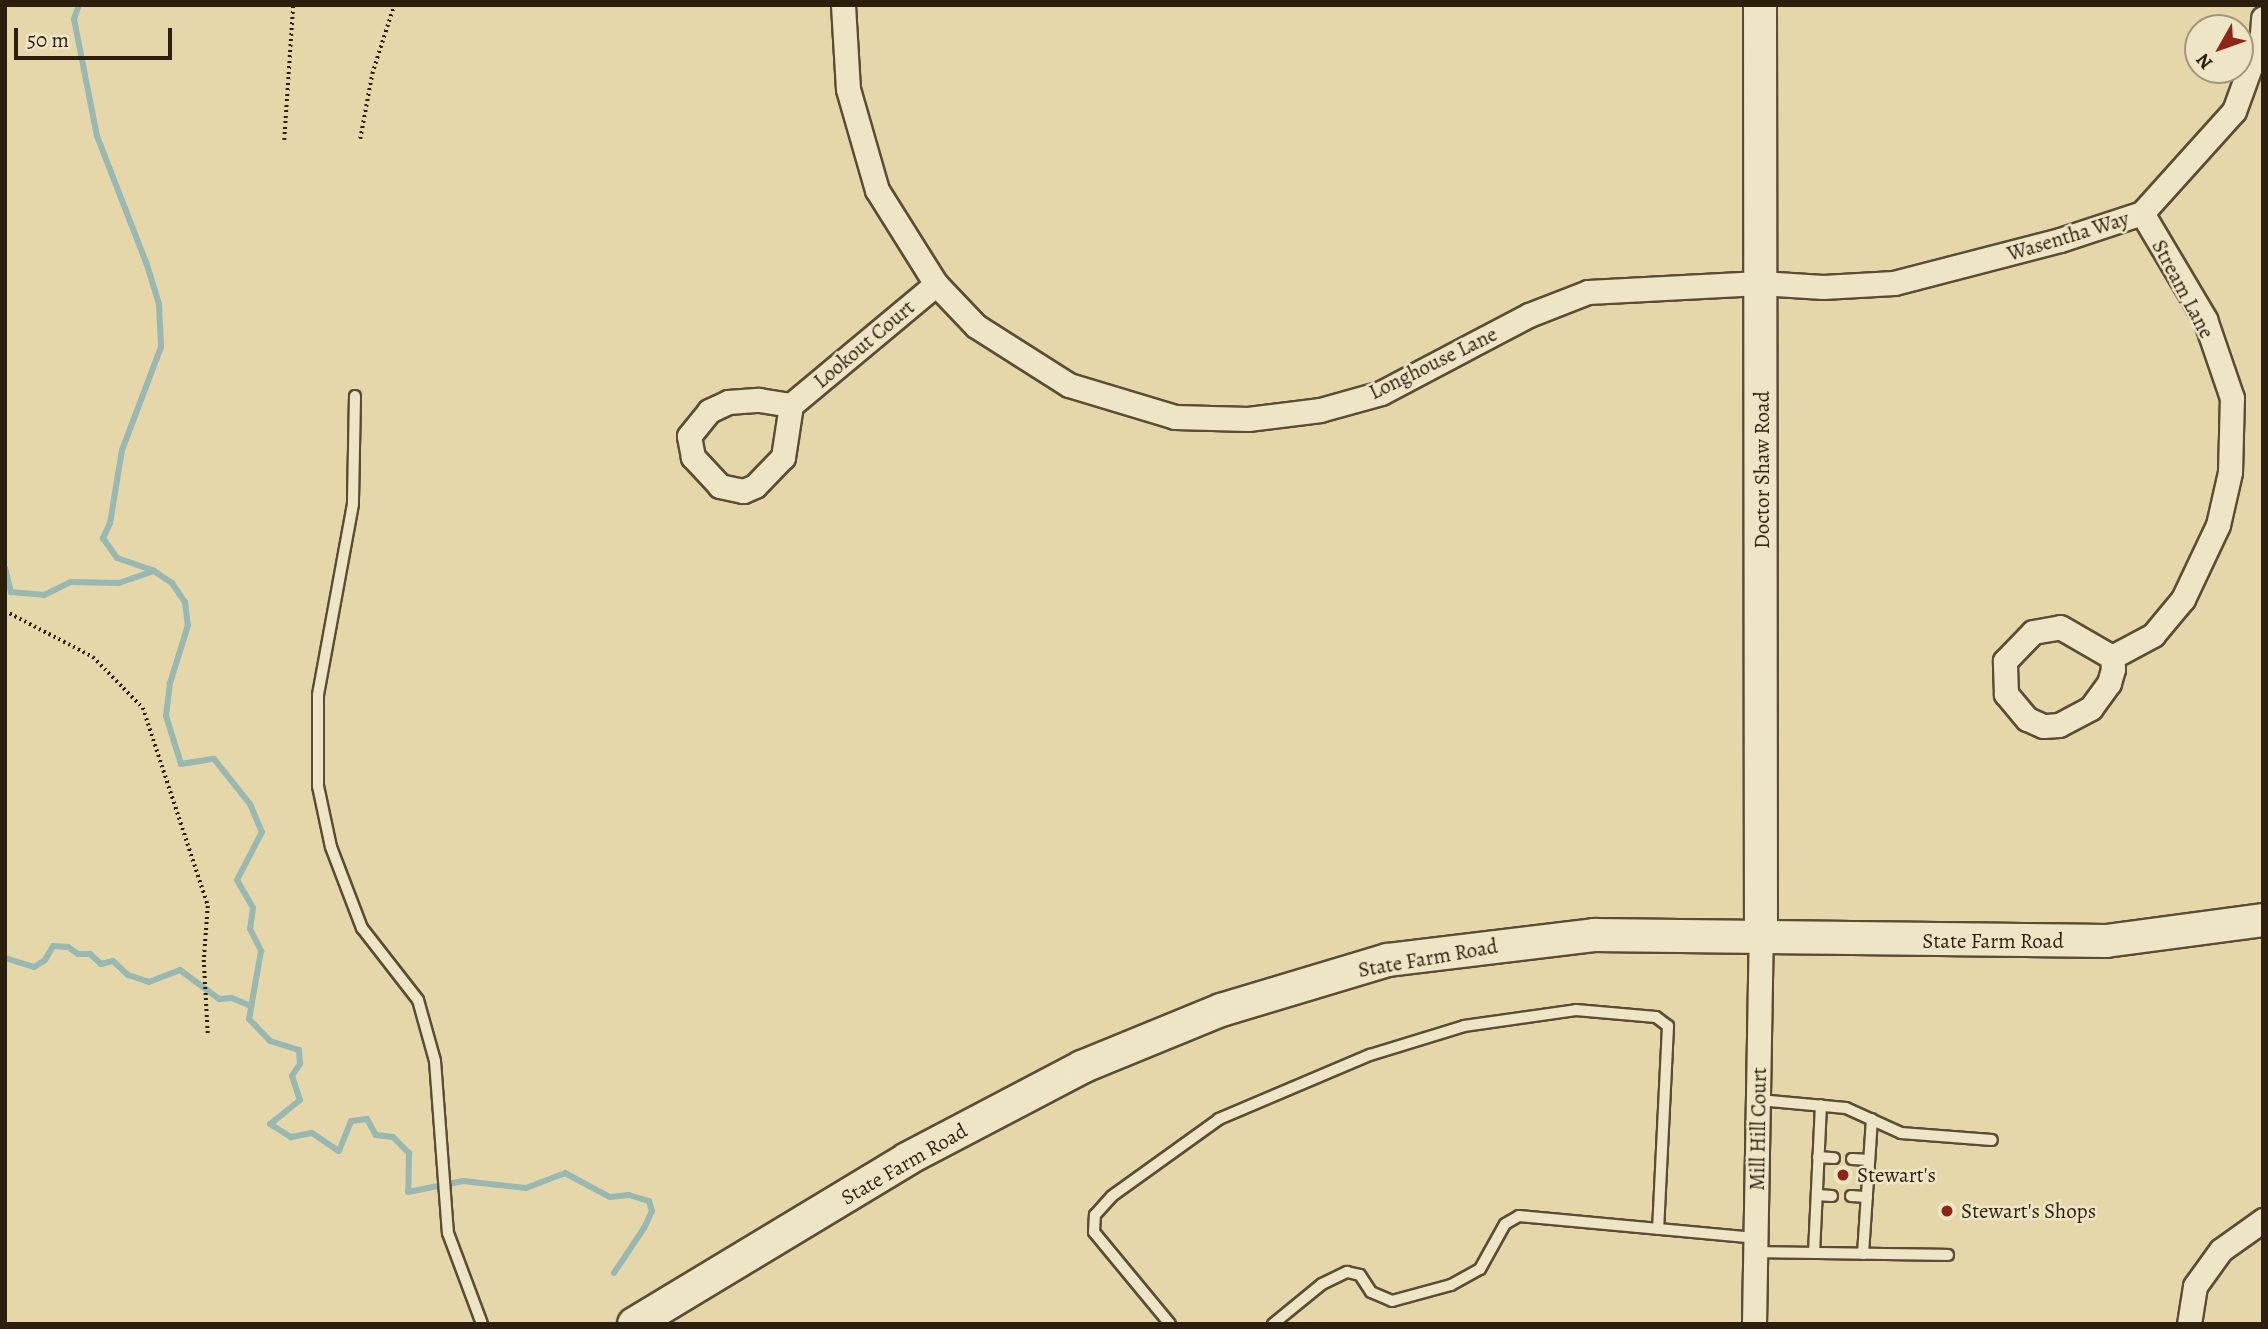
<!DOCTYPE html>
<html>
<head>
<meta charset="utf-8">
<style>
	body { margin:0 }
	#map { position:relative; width:2268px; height:1329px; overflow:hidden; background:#e5d7a9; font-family:Alegreya,serif }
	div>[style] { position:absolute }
	.stream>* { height:6px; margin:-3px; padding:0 3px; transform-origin:3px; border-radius:3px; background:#98b8b1 }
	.path>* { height:3.5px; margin-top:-1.75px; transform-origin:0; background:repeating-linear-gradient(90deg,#2d1f0e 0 2px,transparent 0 5.5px) }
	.roads { filter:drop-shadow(2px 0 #5b4d35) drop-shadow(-2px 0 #5b4d35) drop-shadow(0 2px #5b4d35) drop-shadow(0 -2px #5b4d35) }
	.lane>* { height:10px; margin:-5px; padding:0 5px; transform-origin:5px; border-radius:5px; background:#eee5c7 }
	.street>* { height:23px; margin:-11.5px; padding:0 11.5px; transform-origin:11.5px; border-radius:11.5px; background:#eee5c7 }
	.secondary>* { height:32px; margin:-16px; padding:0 16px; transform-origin:16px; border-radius:16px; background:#eee5c7 }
	.dots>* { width:19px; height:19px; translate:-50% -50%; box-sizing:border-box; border:4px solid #eee5c7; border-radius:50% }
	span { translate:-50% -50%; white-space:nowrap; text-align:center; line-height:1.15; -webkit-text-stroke:5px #eee5c7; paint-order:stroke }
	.street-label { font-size:21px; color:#2d1f0e }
	.poi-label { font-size:21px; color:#2d1f0e }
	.left { translate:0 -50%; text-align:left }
	.frame { position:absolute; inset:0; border:7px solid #2d1f0e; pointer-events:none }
	.north { position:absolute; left:2184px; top:14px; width:70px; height:70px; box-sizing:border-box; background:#eee5c7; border:2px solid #a1967d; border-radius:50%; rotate:230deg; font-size:19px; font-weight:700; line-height:28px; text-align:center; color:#2d1f0e }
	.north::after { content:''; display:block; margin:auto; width:24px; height:32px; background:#8f2418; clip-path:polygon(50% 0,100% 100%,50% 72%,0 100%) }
	.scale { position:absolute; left:14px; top:28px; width:158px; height:32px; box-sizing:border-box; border:4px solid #2d1f0e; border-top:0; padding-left:9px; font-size:21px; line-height:24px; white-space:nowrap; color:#2d1f0e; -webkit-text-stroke:5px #eee5c7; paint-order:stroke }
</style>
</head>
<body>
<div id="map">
	<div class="stream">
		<i style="left:79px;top:5px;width:15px;rotate:110deg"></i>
		<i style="left:74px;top:19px;width:119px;rotate:78.9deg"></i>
		<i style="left:97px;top:136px;width:138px;rotate:68.8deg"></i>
		<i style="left:147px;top:265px;width:41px;rotate:72.9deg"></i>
		<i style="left:159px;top:304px;width:43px;rotate:87.3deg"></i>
		<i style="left:161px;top:347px;width:110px;rotate:110.7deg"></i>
		<i style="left:122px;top:450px;width:74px;rotate:99.3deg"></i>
		<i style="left:110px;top:523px;width:17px;rotate:115deg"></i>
		<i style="left:103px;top:538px;width:24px;rotate:55deg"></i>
		<i style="left:117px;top:558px;width:39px;rotate:19deg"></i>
		<i style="left:5px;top:568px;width:25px;rotate:76deg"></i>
		<i style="left:11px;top:592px;width:33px;rotate:5deg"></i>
		<i style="left:44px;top:595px;width:30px;rotate:-26deg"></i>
		<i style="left:71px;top:582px;width:48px;rotate:1.2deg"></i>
		<i style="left:119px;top:583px;width:37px;rotate:-19deg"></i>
		<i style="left:154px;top:571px;width:22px;rotate:34deg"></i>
		<i style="left:172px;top:583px;width:23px;rotate:56deg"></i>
		<i style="left:185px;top:602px;width:23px;rotate:83deg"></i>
		<i style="left:188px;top:625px;width:61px;rotate:107.2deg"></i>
		<i style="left:170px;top:683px;width:33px;rotate:97deg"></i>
		<i style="left:166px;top:716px;width:50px;rotate:72.6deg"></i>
		<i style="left:181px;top:764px;width:33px;rotate:-9deg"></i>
		<i style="left:214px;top:759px;width:58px;rotate:51.3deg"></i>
		<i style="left:250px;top:804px;width:30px;rotate:67deg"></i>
		<i style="left:262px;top:832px;width:54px;rotate:117.5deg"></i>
		<i style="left:237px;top:880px;width:32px;rotate:60deg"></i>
		<i style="left:253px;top:908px;width:21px;rotate:98deg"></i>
		<i style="left:250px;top:929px;width:25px;rotate:63deg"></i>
		<i style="left:261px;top:951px;width:69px;rotate:100deg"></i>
		<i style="left:249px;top:1019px;width:30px;rotate:46deg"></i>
		<i style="left:270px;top:1041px;width:30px;rotate:17deg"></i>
		<i style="left:299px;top:1050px;width:14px;rotate:86deg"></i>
		<i style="left:300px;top:1064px;width:14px;rotate:124deg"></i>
		<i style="left:292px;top:1076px;width:25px;rotate:72deg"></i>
		<i style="left:300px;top:1100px;width:38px;rotate:141deg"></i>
		<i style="left:270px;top:1124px;width:25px;rotate:32deg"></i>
		<i style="left:291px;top:1137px;width:21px;rotate:-11deg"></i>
		<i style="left:312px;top:1133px;width:32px;rotate:34deg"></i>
		<i style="left:339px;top:1151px;width:32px;rotate:-68deg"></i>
		<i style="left:351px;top:1121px;width:16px;rotate:-7deg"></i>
		<i style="left:367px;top:1119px;width:18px;rotate:61deg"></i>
		<i style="left:376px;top:1135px;width:17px;rotate:7deg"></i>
		<i style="left:393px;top:1137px;width:23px;rotate:45deg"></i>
		<i style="left:409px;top:1153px;width:39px;rotate:91deg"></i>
		<i style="left:408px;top:1192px;width:56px;rotate:-11.3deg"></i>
		<i style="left:463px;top:1181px;width:63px;rotate:6.3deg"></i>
		<i style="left:526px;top:1188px;width:42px;rotate:-21deg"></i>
		<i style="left:565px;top:1173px;width:51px;rotate:28.1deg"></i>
		<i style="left:610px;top:1197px;width:19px;rotate:-6deg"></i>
		<i style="left:629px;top:1195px;width:21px;rotate:17deg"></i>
		<i style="left:649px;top:1201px;width:10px;rotate:73deg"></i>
		<i style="left:652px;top:1211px;width:19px;rotate:115deg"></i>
		<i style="left:644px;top:1228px;width:54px;rotate:123.7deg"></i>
		<i style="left:5px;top:958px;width:30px;rotate:17deg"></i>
		<i style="left:34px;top:967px;width:13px;rotate:-32deg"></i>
		<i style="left:45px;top:960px;width:16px;rotate:-60deg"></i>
		<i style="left:53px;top:946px;width:15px;rotate:4deg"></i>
		<i style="left:68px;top:947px;width:12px;rotate:35deg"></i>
		<i style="left:78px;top:954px;width:12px"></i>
		<i style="left:90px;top:954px;width:15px;rotate:42deg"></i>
		<i style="left:101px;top:964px;width:12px;rotate:-14deg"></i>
		<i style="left:113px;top:961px;width:21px;rotate:43deg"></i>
		<i style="left:128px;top:975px;width:22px;rotate:18deg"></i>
		<i style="left:149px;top:982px;width:33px;rotate:-21deg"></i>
		<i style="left:180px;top:970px;width:49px;rotate:36.6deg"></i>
		<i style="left:219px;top:999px;width:13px;rotate:-4deg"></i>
		<i style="left:232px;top:998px;width:21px;rotate:23deg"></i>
	</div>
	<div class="path">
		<i style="left:360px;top:139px;width:66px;rotate:-79.5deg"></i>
		<i style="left:372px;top:74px;width:72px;rotate:-72.3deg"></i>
		<i style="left:284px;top:140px;width:135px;rotate:-86.2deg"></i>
		<i style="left:5px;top:611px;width:99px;rotate:27.6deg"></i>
		<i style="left:93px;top:657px;width:71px;rotate:45.6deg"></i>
		<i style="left:143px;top:708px;width:208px;rotate:71.8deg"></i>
		<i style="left:208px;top:906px;width:54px;rotate:94.2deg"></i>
		<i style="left:204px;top:960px;width:75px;rotate:86.9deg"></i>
	</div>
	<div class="roads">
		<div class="lane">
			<i style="left:355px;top:396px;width:108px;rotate:91.1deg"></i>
			<i style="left:353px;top:504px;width:194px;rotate:100.4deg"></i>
			<i style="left:318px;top:695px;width:91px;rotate:90deg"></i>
			<i style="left:318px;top:786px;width:62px;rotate:78deg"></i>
			<i style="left:331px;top:847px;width:87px;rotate:69.1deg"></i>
			<i style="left:362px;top:928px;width:91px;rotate:52.1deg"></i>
			<i style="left:418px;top:1000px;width:63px;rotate:74.4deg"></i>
			<i style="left:435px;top:1061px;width:172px;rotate:85.7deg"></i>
			<i style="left:448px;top:1233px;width:97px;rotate:69.5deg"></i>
			<i style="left:1759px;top:1100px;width:87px;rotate:5.3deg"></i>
			<i style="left:1846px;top:1108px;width:60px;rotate:24.4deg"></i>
			<i style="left:1901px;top:1133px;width:91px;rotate:4.4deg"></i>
			<i style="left:1818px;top:1157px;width:16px;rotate:4deg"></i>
			<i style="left:1852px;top:1159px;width:17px;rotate:3deg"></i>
			<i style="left:1817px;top:1195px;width:15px;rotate:4deg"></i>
			<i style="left:1851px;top:1196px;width:16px;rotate:4deg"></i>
			<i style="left:1755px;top:1252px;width:193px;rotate:0.9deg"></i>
			<i style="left:1814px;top:1253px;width:148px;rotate:-87.3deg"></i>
			<i style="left:1863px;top:1254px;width:135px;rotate:-86.2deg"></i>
			<i style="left:1170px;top:1324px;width:119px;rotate:-129.6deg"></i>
			<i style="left:1094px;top:1232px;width:17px;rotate:-87deg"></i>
			<i style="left:1095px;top:1215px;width:25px;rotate:-48deg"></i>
			<i style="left:1112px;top:1196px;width:132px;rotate:-35.7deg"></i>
			<i style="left:1219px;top:1119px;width:164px;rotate:-23deg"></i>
			<i style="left:1370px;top:1055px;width:98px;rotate:-17.1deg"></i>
			<i style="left:1464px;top:1026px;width:113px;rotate:-8.1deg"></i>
			<i style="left:1576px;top:1010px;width:80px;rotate:5deg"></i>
			<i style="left:1656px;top:1017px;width:15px;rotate:37deg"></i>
			<i style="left:1668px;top:1026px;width:203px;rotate:92.8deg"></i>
			<i style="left:1273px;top:1324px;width:63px;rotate:-39.2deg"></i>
			<i style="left:1322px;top:1284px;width:28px;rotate:-26deg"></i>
			<i style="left:1347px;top:1272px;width:13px;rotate:13deg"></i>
			<i style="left:1360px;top:1275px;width:20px;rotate:57deg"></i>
			<i style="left:1371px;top:1292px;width:23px;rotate:23deg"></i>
			<i style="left:1392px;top:1301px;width:61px;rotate:-15.2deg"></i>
			<i style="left:1451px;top:1285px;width:33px;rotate:-29deg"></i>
			<i style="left:1480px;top:1269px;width:51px;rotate:-60.9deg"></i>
			<i style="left:1505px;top:1224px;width:16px;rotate:-30deg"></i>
			<i style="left:1519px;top:1216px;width:237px;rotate:5.3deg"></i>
		</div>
		<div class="street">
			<i style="left:843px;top:5px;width:84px;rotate:86.6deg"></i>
			<i style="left:848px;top:89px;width:105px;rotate:74deg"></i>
			<i style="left:877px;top:190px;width:111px;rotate:57.9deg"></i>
			<i style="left:936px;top:284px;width:58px;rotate:46.4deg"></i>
			<i style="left:976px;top:326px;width:110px;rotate:32.4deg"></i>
			<i style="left:1069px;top:385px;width:111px;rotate:16.8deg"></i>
			<i style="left:1175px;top:417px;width:73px;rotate:1.6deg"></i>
			<i style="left:1248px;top:419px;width:73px;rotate:-7.1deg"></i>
			<i style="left:1320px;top:410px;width:63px;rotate:-15.6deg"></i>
			<i style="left:1381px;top:393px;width:167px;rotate:-27.8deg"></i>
			<i style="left:1529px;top:315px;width:63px;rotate:-21.3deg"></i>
			<i style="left:1588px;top:292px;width:172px;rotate:-3deg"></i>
			<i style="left:1760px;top:283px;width:63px;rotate:3.6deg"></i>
			<i style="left:1823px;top:287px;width:71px;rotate:-3.2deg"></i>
			<i style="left:1894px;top:283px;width:171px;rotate:-14.5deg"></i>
			<i style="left:2060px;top:240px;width:86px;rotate:-18.2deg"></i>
			<i style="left:2142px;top:213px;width:137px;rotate:-48deg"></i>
			<i style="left:2234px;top:111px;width:82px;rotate:-70deg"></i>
			<i style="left:2262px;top:34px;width:16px;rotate:-86deg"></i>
			<i style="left:759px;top:400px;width:32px;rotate:9deg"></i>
			<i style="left:791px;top:405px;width:53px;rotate:98.7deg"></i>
			<i style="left:783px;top:457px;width:40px;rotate:134deg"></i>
			<i style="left:755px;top:486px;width:13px;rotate:157deg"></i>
			<i style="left:743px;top:491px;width:24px;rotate:-168deg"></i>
			<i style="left:720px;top:486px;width:40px;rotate:-133deg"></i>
			<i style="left:693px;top:457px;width:21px;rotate:-101deg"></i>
			<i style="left:689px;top:436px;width:32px;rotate:-51deg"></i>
			<i style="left:709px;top:411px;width:21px;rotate:-25deg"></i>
			<i style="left:728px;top:402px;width:31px;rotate:-4deg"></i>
			<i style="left:791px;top:405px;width:189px;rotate:-39.8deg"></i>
			<i style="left:2060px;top:627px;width:60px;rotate:30deg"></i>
			<i style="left:2112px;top:657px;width:12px;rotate:85deg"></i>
			<i style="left:2113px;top:669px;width:15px;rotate:106deg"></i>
			<i style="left:2109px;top:683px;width:31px;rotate:126deg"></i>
			<i style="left:2091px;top:708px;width:36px;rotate:152deg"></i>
			<i style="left:2059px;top:725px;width:16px;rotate:176deg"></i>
			<i style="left:2043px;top:726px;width:17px;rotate:-156deg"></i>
			<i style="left:2027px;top:719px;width:33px;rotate:-130deg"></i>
			<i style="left:2006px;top:694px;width:33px;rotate:-92deg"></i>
			<i style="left:2005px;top:661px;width:40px;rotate:-46deg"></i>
			<i style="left:2033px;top:632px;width:27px;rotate:-10deg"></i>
			<i style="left:2112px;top:657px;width:47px;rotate:-28.2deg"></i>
			<i style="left:2153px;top:635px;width:47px;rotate:-50.2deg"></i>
			<i style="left:2183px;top:599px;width:82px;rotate:-64.7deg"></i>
			<i style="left:2218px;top:525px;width:54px;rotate:-77.2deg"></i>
			<i style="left:2230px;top:472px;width:74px;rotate:-88.5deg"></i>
			<i style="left:2232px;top:398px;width:83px;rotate:-108.9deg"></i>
			<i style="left:2205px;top:319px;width:123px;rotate:-120.7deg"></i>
			<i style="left:1754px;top:1324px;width:390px;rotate:-89deg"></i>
			<i style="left:2189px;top:1324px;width:38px;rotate:-81deg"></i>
			<i style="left:2195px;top:1286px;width:44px;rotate:-54.2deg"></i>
			<i style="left:2221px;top:1250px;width:52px;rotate:-35.5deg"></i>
		</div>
		<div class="secondary">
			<i style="left:1760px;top:5px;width:929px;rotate:89.94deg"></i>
			<i style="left:634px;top:1324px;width:319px;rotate:-31.1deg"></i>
			<i style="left:907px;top:1159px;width:198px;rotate:-27.7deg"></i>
			<i style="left:1082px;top:1067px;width:150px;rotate:-22.3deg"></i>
			<i style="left:1221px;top:1010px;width:174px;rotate:-16.7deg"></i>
			<i style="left:1388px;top:960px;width:208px;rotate:-6.9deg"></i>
			<i style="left:1594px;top:935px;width:512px;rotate:0.67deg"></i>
			<i style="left:2106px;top:941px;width:158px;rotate:-7.6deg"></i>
		</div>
	</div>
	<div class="dots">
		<i style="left:1843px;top:1175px;background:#8f2418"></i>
		<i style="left:1947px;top:1211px;background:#8f2418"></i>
	</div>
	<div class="street-label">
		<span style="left:2068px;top:236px;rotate:-17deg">Wasentha Way</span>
		<span style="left:2183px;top:289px;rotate:62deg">Stream Lane</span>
		<span style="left:864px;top:344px;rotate:-40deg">Lookout Court</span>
		<span style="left:1433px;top:363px;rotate:-26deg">Longhouse Lane</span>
		<span style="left:1762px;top:470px;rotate:-90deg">Doctor Shaw Road</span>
		<span style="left:1993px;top:941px">State Farm Road</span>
		<span style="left:1428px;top:958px;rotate:-10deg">State Farm Road</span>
		<span style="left:1758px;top:1129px;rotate:-89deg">Mill Hill Court</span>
		<span style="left:904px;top:1164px;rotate:-30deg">State Farm Road</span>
	</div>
	<div class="poi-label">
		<span class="left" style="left:1857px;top:1175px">Stewart's</span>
		<span class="left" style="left:1961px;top:1211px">Stewart's Shops</span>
	</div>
	<div class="frame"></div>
	<div class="north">N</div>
	<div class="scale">50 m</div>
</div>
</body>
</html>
